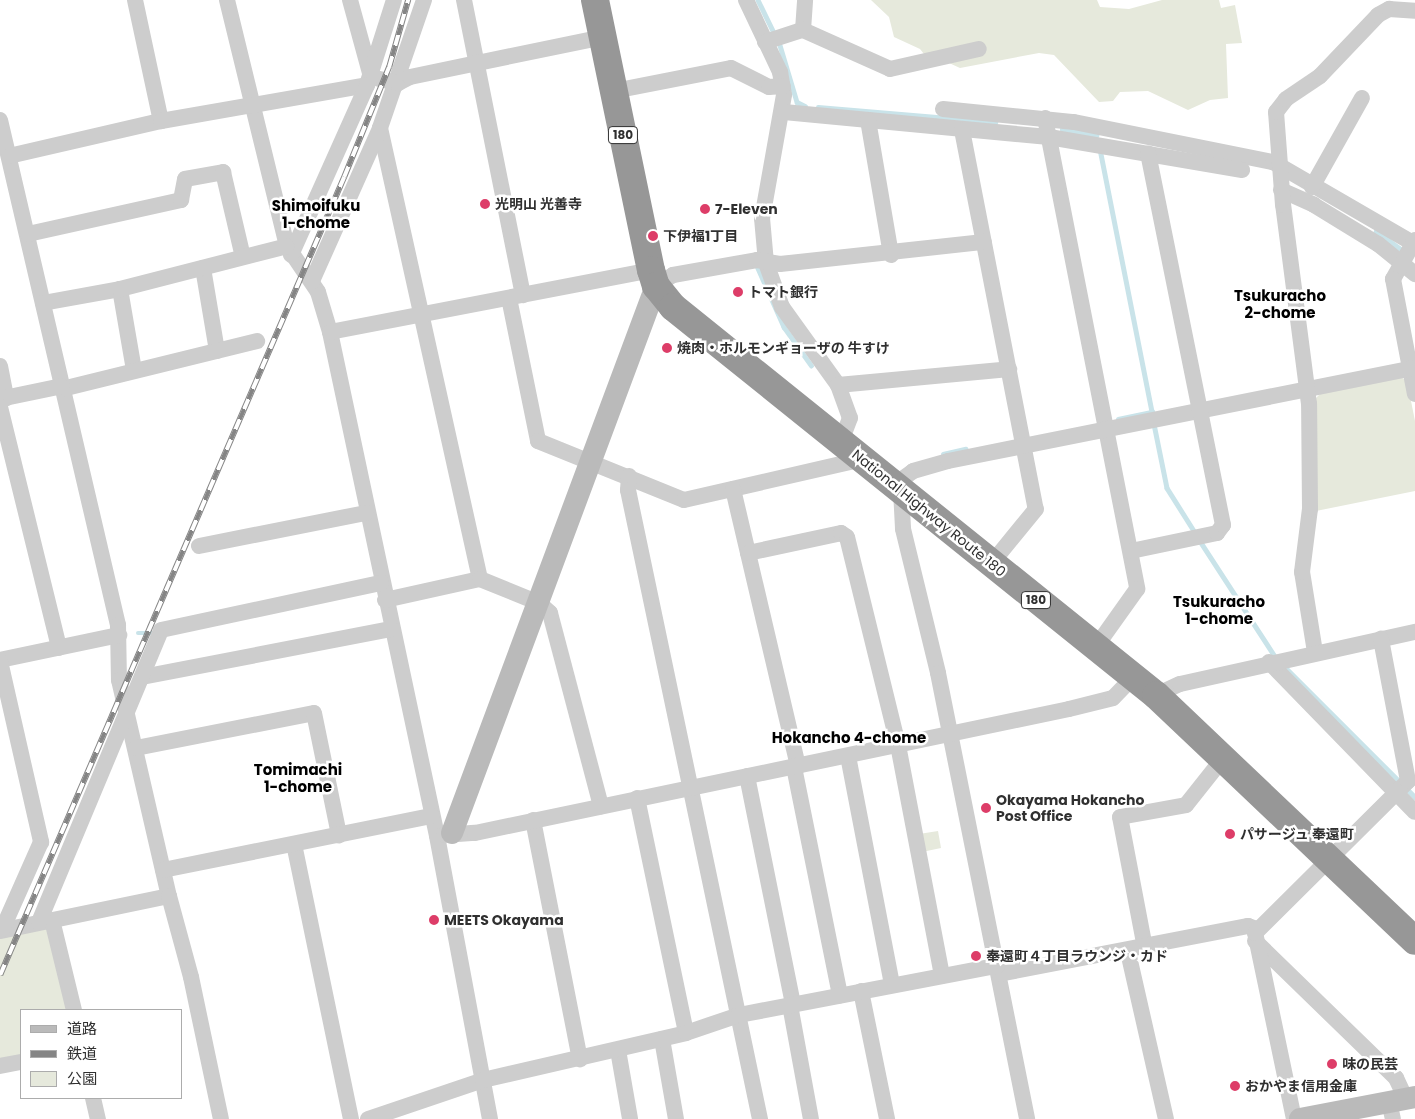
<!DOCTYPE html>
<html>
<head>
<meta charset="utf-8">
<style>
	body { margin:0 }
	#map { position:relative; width:1415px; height:1119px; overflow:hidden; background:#fff; font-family:Poppins,"Noto Sans JP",sans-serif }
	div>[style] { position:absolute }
	.green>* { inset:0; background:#e6e9dc }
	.stream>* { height:4.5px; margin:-2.25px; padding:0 2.25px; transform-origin:2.25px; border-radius:2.25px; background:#c9e3e9 }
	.street>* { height:16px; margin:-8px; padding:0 8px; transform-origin:8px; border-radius:8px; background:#cdcdcd }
	.secondary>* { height:22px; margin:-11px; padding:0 11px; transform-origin:11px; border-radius:11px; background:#bababa }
	.highway>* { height:28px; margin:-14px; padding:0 14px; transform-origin:14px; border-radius:14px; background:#979797 }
	.rail>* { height:5.5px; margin-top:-2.75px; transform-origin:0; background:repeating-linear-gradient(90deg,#fff 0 11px,#858585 0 22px); box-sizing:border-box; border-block:1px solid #858585 }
	.dots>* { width:14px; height:14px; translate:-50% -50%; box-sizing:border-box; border:2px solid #fff; border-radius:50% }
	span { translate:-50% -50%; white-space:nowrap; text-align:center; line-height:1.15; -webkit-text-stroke:5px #fff; paint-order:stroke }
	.shield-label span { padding:1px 4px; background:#fff; border:1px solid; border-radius:4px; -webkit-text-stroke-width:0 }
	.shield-label { font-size:12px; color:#303030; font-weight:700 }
	.poi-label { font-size:14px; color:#303030; font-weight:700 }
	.left { translate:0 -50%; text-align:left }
	.street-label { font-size:14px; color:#303030 }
	.neighbourhood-label { font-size:15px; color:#000; font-weight:700 }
	.legend { position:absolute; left:20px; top:1009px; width:162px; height:90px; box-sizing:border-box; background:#fff; border:1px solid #acacac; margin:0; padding:6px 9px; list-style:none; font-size:15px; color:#303030 }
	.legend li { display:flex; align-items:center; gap:10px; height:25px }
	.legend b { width:25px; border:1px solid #acacac }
</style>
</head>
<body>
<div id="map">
	<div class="green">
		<i style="clip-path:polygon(871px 0,1097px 0,1100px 7px,1129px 9px,1162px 0,1219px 0,1221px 8px,1235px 5px,1242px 43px,1226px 44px,1228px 98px,1210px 100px,1188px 110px,1148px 91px,1120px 92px,1113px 101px,1099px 102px,1054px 55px,1039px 53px,960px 68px,936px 57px,928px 59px,920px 49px,894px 37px,889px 17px)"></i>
		<i style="clip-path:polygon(1401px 377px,1407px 381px,1415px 421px,1415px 491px,1316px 511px,1315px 399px,1320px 394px)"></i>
		<i style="clip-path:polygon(938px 831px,941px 848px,922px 852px,919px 834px)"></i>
		<i style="clip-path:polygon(50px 927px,68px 1010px,21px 1010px,21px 1055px,0 1060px,0 938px)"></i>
	</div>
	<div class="stream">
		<i style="left:758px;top:0;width:39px;rotate:64deg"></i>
		<i style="left:779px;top:42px;width:63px;rotate:73.3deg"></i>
		<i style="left:797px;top:102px;width:9px;rotate:27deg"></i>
		<i style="left:818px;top:107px;width:178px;rotate:4.8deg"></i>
		<i style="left:1062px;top:129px;width:35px;rotate:10deg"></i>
		<i style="left:1100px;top:149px;width:273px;rotate:78.8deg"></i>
		<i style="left:1376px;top:231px;width:34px;rotate:36deg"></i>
		<i style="left:757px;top:266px;width:67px;rotate:66.1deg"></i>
		<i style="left:784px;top:327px;width:47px;rotate:54.6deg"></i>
		<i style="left:1118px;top:419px;width:35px;rotate:-12deg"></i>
		<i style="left:1154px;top:424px;width:65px;rotate:78.5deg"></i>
		<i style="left:1167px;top:488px;width:54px;rotate:57.8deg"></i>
		<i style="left:943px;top:454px;width:23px;rotate:-13deg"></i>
		<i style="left:1200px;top:541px;width:140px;rotate:57deg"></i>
		<i style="left:138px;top:633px;width:16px"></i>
		<i style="left:1283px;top:665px;width:187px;rotate:45deg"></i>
	</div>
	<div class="street">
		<i style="left:135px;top:0;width:124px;rotate:77.9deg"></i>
		<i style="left:227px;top:0;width:253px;rotate:76.3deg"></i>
		<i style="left:287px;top:246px;width:55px;rotate:56deg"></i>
		<i style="left:318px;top:292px;width:42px;rotate:73.3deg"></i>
		<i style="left:330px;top:332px;width:515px;rotate:78.01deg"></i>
		<i style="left:437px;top:836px;width:288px;rotate:79.4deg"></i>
		<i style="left:350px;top:0;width:80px;rotate:74.7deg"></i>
		<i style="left:424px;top:0;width:135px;rotate:109deg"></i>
		<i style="left:380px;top:128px;width:462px;rotate:77.5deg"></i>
		<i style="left:464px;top:0;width:301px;rotate:78.7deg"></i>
		<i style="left:746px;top:0;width:80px;rotate:64.7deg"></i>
		<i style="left:780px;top:72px;width:23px;rotate:80deg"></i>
		<i style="left:784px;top:95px;width:125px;rotate:100.1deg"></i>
		<i style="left:762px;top:218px;width:45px;rotate:84.9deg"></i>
		<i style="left:766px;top:263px;width:47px;rotate:70deg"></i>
		<i style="left:782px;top:307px;width:96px;rotate:54.3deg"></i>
		<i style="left:838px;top:385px;width:35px;rotate:70deg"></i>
		<i style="left:850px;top:418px;width:25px;rotate:111deg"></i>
		<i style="left:803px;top:30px;width:30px;rotate:-86deg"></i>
		<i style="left:765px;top:42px;width:40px;rotate:-18deg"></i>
		<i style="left:803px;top:30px;width:95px;rotate:24.1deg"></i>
		<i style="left:890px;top:69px;width:91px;rotate:-12.7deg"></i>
		<i style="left:371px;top:77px;width:28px;rotate:13deg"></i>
		<i style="left:398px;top:83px;width:13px;rotate:-27deg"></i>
		<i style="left:410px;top:77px;width:197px;rotate:-11.7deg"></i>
		<i style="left:614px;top:91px;width:119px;rotate:-11.1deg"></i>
		<i style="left:731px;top:68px;width:42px;rotate:26.6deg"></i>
		<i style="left:769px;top:87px;width:14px;rotate:-4deg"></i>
		<i style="left:943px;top:109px;width:132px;rotate:5.7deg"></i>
		<i style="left:1074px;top:122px;width:203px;rotate:11.4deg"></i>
		<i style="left:1273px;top:162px;width:162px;rotate:30.1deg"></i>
		<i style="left:784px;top:112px;width:266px;rotate:5.4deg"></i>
		<i style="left:1049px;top:137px;width:196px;rotate:9.7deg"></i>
		<i style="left:1045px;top:118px;width:480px;rotate:78.9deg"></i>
		<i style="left:1137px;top:589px;width:72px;rotate:125.4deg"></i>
		<i style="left:0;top:120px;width:519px;rotate:76.85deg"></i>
		<i style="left:118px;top:625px;width:55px;rotate:89deg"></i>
		<i style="left:119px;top:680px;width:222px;rotate:77deg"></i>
		<i style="left:169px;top:896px;width:173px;rotate:168.3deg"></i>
		<i style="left:868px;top:120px;width:137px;rotate:80.3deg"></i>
		<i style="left:962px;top:130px;width:386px;rotate:79deg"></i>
		<i style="left:1036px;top:509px;width:71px;rotate:129.3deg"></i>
		<i style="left:9px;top:156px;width:156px;rotate:-13deg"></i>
		<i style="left:161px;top:121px;width:209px;rotate:-9.9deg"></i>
		<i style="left:367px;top:85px;width:89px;rotate:-72.4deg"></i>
		<i style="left:1312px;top:187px;width:102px;rotate:-60.7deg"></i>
		<i style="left:1281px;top:190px;width:36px;rotate:24deg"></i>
		<i style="left:1314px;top:205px;width:75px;rotate:31.4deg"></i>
		<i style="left:1378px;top:244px;width:48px;rotate:39deg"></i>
		<i style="left:28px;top:234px;width:157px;rotate:-12.5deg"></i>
		<i style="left:181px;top:200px;width:21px;rotate:-79deg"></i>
		<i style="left:185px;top:179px;width:39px;rotate:-10deg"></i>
		<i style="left:223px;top:172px;width:87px;rotate:76.8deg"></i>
		<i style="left:1415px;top:240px;width:45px;rotate:119.4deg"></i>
		<i style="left:1393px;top:279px;width:117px;rotate:79.2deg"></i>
		<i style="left:291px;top:255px;width:186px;rotate:-65.9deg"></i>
		<i style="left:203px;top:268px;width:84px;rotate:80.4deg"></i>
		<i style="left:312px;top:281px;width:167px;rotate:-66deg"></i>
		<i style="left:656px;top:286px;width:20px;rotate:-33deg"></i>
		<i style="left:673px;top:275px;width:85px;rotate:-10.1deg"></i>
		<i style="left:757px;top:260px;width:23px;rotate:10deg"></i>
		<i style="left:780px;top:264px;width:205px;rotate:-6.2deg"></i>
		<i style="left:120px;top:289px;width:82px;rotate:80.2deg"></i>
		<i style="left:509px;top:298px;width:146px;rotate:78.5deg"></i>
		<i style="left:538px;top:441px;width:157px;rotate:22deg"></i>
		<i style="left:684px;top:500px;width:184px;rotate:-12.9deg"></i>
		<i style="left:43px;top:303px;width:78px;rotate:-10.3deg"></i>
		<i style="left:120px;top:289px;width:172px;rotate:-14.4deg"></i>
		<i style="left:330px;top:332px;width:327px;rotate:-10.9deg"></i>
		<i style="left:0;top:366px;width:33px;rotate:79deg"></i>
		<i style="left:838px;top:385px;width:172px;rotate:-5.3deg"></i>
		<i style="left:62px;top:389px;width:201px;rotate:-13.8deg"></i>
		<i style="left:0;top:399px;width:63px;rotate:-11.8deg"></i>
		<i style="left:0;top:407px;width:248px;rotate:76.2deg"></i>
		<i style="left:629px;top:476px;width:14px;rotate:94deg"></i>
		<i style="left:628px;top:490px;width:643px;rotate:78.15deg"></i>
		<i style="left:894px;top:485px;width:24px;rotate:-36deg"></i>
		<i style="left:913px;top:471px;width:36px;rotate:-16deg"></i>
		<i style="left:948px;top:461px;width:476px;rotate:-11.3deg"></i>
		<i style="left:733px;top:489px;width:285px;rotate:76.8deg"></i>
		<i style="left:901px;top:490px;width:39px;rotate:87deg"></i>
		<i style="left:903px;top:529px;width:148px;rotate:76.3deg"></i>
		<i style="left:938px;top:673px;width:455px;rotate:78.7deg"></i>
		<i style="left:199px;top:546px;width:170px;rotate:-11.2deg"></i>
		<i style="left:1131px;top:551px;width:88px;rotate:-11.8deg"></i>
		<i style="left:1217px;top:533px;width:10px;rotate:-53deg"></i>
		<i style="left:1223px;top:525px;width:379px;rotate:-101.4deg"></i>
		<i style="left:748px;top:553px;width:95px;rotate:-12.1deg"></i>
		<i style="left:841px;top:533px;width:7px;rotate:34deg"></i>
		<i style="left:847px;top:537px;width:214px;rotate:76.2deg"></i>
		<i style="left:898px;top:745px;width:235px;rotate:79.2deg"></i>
		<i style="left:385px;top:600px;width:97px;rotate:-12.5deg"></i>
		<i style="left:480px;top:579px;width:64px;rotate:22.1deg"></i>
		<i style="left:539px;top:603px;width:15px;rotate:42deg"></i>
		<i style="left:550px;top:613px;width:200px;rotate:75.2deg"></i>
		<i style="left:1315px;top:652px;width:81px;rotate:-99.2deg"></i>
		<i style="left:1302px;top:572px;width:64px;rotate:-82.8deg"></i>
		<i style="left:1310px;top:509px;width:105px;rotate:-90.5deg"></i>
		<i style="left:1309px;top:404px;width:201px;rotate:-97.4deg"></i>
		<i style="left:1283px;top:205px;width:93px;rotate:-94.3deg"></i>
		<i style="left:1276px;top:112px;width:16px;rotate:-52deg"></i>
		<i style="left:1286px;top:99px;width:41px;rotate:-34.1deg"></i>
		<i style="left:1320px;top:76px;width:84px;rotate:-46.4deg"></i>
		<i style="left:1378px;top:15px;width:13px;rotate:-29deg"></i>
		<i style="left:1389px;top:9px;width:26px;rotate:4deg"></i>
		<i style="left:0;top:660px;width:122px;rotate:-11.9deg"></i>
		<i style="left:0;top:661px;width:186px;rotate:77.2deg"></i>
		<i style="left:41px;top:842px;width:96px;rotate:113.9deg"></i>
		<i style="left:1269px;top:662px;width:209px;rotate:45.8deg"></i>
		<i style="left:142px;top:677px;width:254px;rotate:-10.9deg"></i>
		<i style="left:1156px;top:695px;width:26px;rotate:-25deg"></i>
		<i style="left:1180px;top:684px;width:241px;rotate:-12.5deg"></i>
		<i style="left:136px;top:748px;width:181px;rotate:-11.1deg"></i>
		<i style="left:314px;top:713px;width:125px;rotate:78.4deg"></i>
		<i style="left:848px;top:756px;width:233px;rotate:79.1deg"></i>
		<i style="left:794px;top:767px;width:233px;rotate:78.6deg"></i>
		<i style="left:747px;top:776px;width:234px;rotate:78.6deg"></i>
		<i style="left:637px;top:798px;width:240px;rotate:78.2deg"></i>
		<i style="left:533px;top:820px;width:244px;rotate:78.9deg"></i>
		<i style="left:444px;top:835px;width:31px;rotate:-4deg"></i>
		<i style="left:475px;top:833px;width:607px;rotate:-11.79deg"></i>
		<i style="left:1069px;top:709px;width:45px;rotate:-14deg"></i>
		<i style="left:1113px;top:698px;width:29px;rotate:-46deg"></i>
		<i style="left:294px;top:844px;width:281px;rotate:78.3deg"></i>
		<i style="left:163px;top:870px;width:274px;rotate:-11.4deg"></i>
		<i style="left:169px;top:896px;width:84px;rotate:74.8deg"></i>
		<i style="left:191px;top:977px;width:145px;rotate:78.1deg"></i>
		<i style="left:52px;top:920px;width:93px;rotate:76.3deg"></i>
		<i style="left:39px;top:922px;width:316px;rotate:-67.3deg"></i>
		<i style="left:161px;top:630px;width:225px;rotate:-12.1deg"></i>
		<i style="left:1255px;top:941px;width:197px;rotate:44.2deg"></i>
		<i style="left:1396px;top:1078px;width:23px;rotate:65deg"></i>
		<i style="left:1145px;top:948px;width:133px;rotate:-100.8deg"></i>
		<i style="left:1120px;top:817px;width:67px;rotate:-10.3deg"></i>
		<i style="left:1186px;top:805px;width:61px;rotate:-51.6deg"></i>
		<i style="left:1128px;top:952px;width:171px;rotate:77.2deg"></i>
		<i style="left:999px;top:974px;width:254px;rotate:-10.9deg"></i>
		<i style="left:1248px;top:926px;width:9px;rotate:18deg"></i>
		<i style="left:861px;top:991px;width:131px;rotate:78.5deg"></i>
		<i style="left:790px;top:1005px;width:116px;rotate:79.6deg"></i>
		<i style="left:662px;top:1039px;width:81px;rotate:80.1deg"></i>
		<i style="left:618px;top:1050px;width:70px;rotate:80.1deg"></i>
		<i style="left:0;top:1066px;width:21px;rotate:-11deg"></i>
		<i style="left:93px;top:1098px;width:22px;rotate:77deg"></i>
		<i style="left:1389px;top:1102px;width:17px;rotate:77deg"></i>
		<i style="left:368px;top:1119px;width:121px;rotate:-18.7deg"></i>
		<i style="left:483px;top:1080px;width:208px;rotate:-13deg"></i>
		<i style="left:686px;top:1033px;width:56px;rotate:-18.8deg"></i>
		<i style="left:739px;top:1015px;width:263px;rotate:-10.8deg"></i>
		<i style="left:1294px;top:1119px;width:190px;rotate:-101.8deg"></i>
		<i style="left:1255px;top:933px;width:216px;rotate:-44.8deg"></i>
		<i style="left:1408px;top:781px;width:145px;rotate:-100.8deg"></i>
	</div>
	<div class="secondary">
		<i style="left:452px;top:833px;width:584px;rotate:-69.55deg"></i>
		<i style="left:1300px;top:1119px;width:117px;rotate:-10.8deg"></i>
	</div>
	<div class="highway">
		<i style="left:595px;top:0;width:276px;rotate:78.3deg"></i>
		<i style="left:651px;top:270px;width:17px;rotate:73deg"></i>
		<i style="left:656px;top:286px;width:27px;rotate:51deg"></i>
		<i style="left:673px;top:307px;width:620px;rotate:38.78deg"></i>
		<i style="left:1156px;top:695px;width:357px;rotate:43.5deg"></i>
	</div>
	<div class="rail">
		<i style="left:0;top:975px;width:869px;rotate:-66.68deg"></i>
		<i style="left:344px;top:177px;width:119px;rotate:-67.8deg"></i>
		<i style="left:389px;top:67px;width:70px;rotate:-74.2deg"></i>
	</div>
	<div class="dots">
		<i style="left:485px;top:204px;background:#dd3d68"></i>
		<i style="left:705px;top:209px;background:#dd3d68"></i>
		<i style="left:653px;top:236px;background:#dd3d68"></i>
		<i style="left:738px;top:292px;background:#dd3d68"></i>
		<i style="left:667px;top:348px;background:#dd3d68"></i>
		<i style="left:986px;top:808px;background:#dd3d68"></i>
		<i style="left:1230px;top:834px;background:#dd3d68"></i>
		<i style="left:434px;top:920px;background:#dd3d68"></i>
		<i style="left:976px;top:956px;background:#dd3d68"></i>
		<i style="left:1332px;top:1064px;background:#dd3d68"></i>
		<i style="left:1235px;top:1086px;background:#dd3d68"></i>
	</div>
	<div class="shield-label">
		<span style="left:623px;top:135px">180</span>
		<span style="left:1036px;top:600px">180</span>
	</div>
	<div class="poi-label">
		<span class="left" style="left:495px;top:204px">光明山 光善寺</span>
		<span class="left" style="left:715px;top:209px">7-Eleven</span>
		<span class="left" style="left:663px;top:236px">下伊福1丁目</span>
		<span class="left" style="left:748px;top:292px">トマト銀行</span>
		<span class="left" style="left:677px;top:348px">焼肉・ホルモンギョーザの 牛すけ</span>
		<span class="left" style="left:996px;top:808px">Okayama Hokancho<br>Post Office</span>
		<span class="left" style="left:1240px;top:834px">パサージュ 奉還町</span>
		<span class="left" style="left:444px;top:920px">MEETS Okayama</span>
		<span class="left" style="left:986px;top:956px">奉還町４丁目ラウンジ・カド</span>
		<span class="left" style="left:1342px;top:1064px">味の民芸</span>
		<span class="left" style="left:1245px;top:1086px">おかやま信用金庫</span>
	</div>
	<div class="street-label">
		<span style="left:929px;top:513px;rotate:39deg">National Highway Route 180</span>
	</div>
	<div class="neighbourhood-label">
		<span style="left:316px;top:214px">Shimoifuku<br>1-chome</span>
		<span style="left:1280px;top:304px">Tsukuracho<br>2-chome</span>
		<span style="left:1219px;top:610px">Tsukuracho<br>1-chome</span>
		<span style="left:849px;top:738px">Hokancho 4-chome</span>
		<span style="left:298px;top:778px">Tomimachi<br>1-chome</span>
	</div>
	<ul class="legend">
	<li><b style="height:6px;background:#bababa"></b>道路</li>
	<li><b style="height:6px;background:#858585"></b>鉄道</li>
	<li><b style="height:14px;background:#e6e9dc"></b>公園</li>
	</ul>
</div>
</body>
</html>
